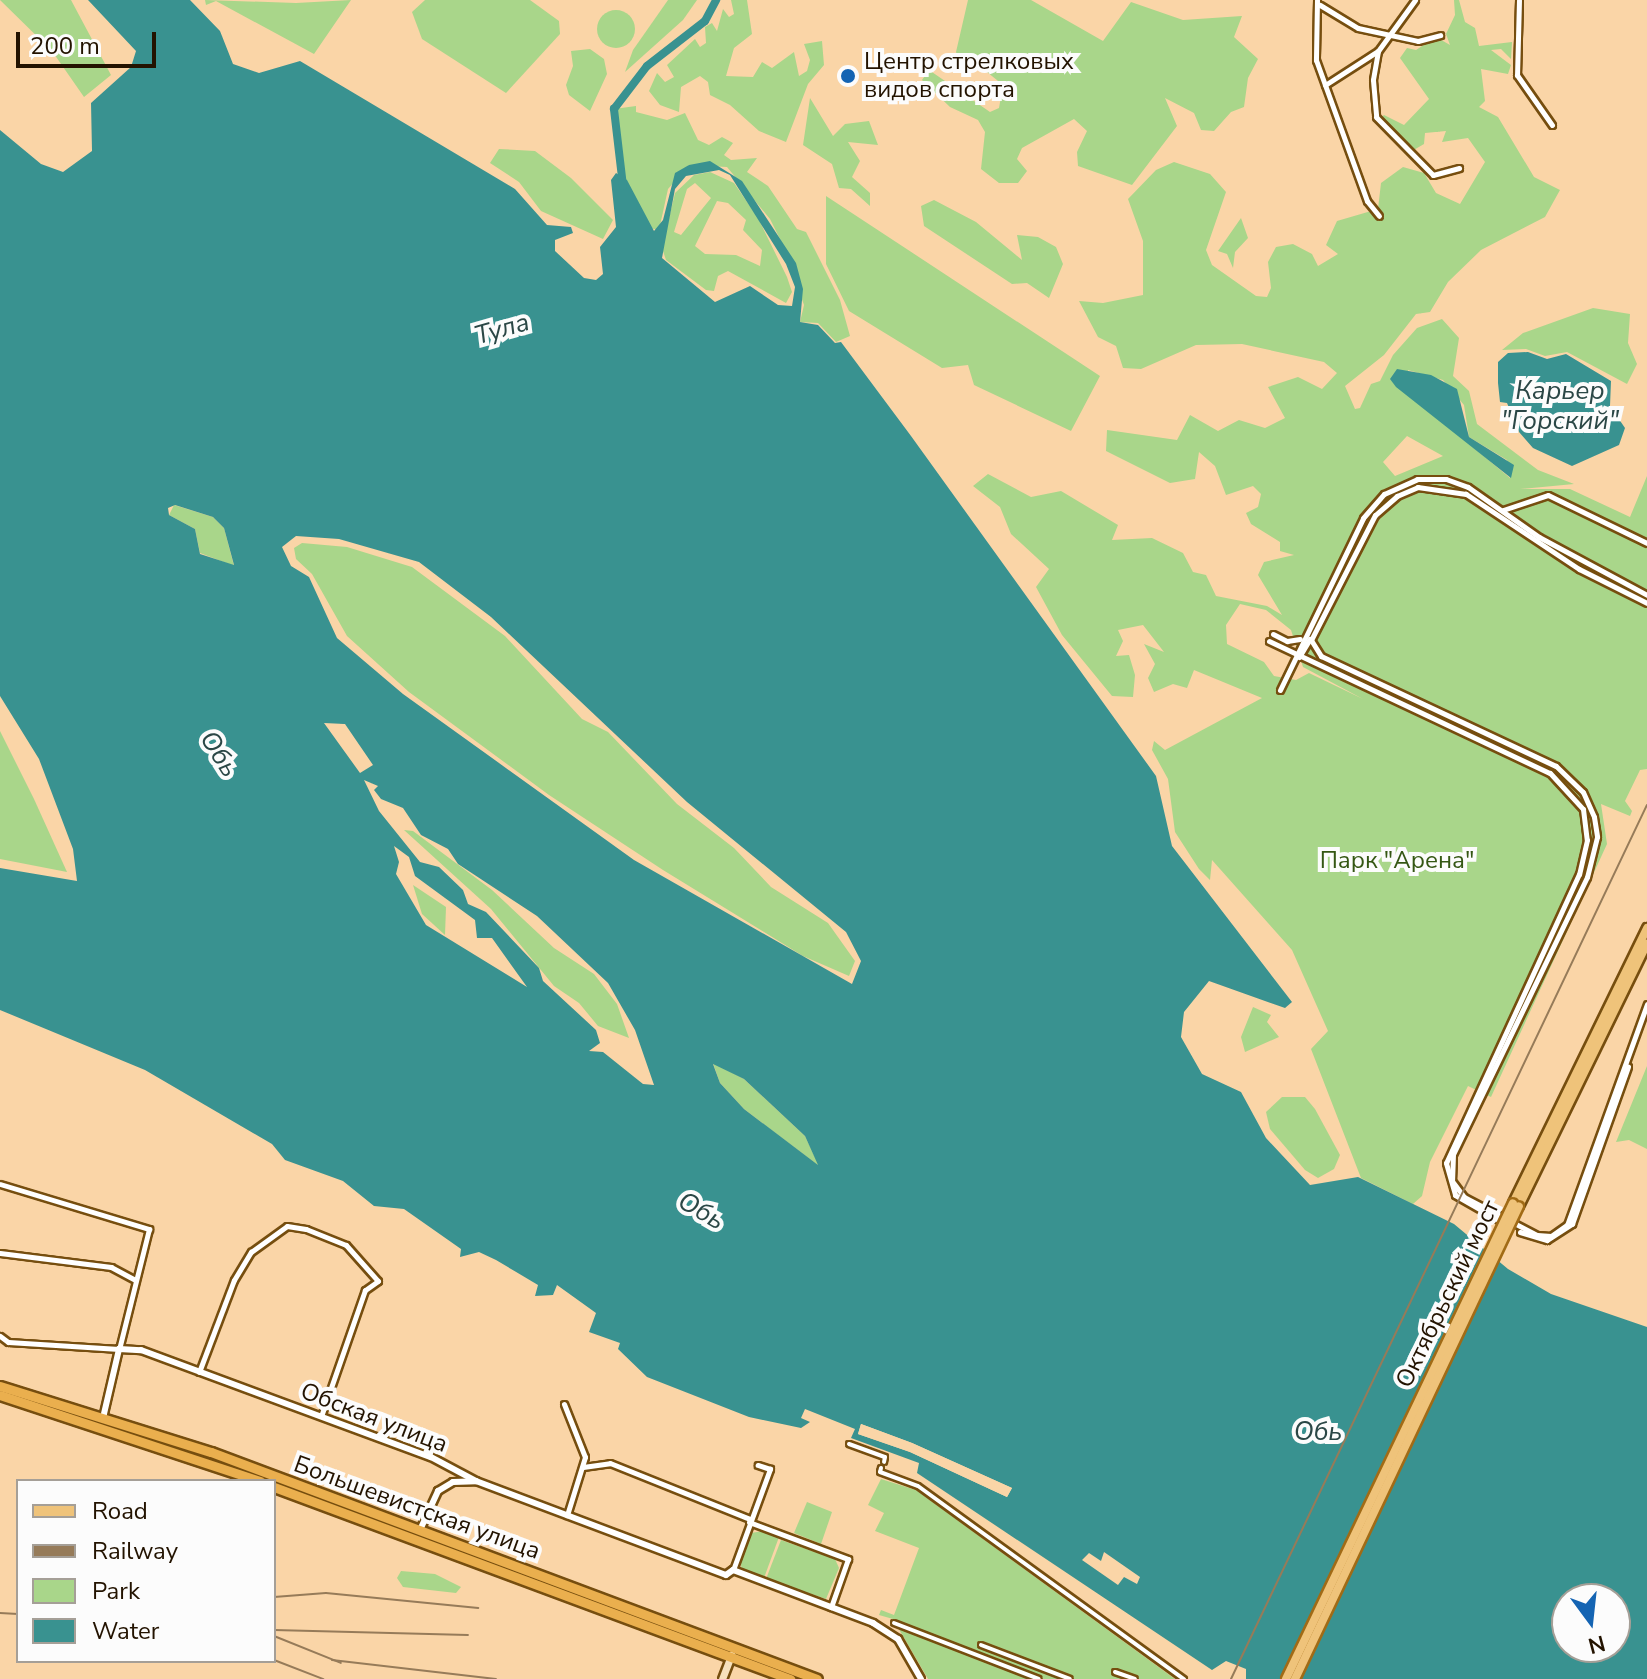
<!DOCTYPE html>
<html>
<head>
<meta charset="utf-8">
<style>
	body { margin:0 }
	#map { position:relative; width:1647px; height:1679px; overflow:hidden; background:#fad5a7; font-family:"Nunito Sans",sans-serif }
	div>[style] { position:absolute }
	.green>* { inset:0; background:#a9d68a }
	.round { border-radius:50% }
	.water>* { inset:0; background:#399290 }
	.pier>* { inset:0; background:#fad5a7 }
	.river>* { height:8px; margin:-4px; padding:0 4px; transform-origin:4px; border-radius:4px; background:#399290 }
	.roads { filter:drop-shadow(2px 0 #764e0f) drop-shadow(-2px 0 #764e0f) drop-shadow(0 2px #764e0f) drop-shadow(0 -2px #764e0f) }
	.pedestrian>* { height:4px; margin:-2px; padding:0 2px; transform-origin:2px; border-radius:2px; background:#fff }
	.minor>* { height:5px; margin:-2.5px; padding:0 2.5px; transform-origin:2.5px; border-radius:2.5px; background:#fff }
	.tertiary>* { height:6px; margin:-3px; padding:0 3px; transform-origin:3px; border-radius:3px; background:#fff }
	.secondary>* { height:7px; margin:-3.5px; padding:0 3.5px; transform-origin:3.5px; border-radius:3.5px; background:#f7e1bd }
	.primary>* { height:8px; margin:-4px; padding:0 4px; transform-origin:4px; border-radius:4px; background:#efc37a }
	.trunk>* { height:9px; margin:-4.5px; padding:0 4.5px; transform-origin:4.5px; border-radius:4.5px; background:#eaaf4e }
	.rail>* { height:2px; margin:-1px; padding:0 1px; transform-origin:1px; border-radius:1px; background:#967b59 }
	.bridges { filter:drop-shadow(2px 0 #a16b16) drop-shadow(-2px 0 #a16b16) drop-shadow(0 2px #a16b16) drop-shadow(0 -2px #a16b16) }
	.primary-bridge>* { height:8px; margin:-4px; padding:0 4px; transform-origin:4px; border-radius:4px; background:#efc37a }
	.dots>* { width:22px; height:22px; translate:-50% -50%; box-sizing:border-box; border:4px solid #fcfcfc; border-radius:50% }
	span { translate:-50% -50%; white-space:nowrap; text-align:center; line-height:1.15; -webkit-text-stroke:8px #fcfcfc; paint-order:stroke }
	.poi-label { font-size:24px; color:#231300 }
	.left { translate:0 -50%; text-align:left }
	.park-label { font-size:24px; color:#355714 }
	.street-label { font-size:24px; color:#231300 }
	.water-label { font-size:26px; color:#2b4746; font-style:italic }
	.legend { position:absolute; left:16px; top:1479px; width:260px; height:184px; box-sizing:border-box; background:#fcfcfc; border:2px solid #a59f97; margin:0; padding:10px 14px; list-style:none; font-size:24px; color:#231300 }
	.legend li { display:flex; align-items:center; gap:16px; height:40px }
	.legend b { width:40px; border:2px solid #a59f97 }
	.north { position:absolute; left:1551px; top:1583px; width:80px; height:80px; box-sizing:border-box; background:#fcfcfc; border:2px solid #a59f97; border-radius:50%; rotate:165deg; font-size:22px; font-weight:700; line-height:32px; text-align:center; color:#231300 }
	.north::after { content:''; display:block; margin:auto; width:28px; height:36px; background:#1464b3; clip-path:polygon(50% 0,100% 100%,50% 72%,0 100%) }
	.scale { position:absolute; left:16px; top:32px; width:140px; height:36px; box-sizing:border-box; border:4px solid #231300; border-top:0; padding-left:10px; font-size:24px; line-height:28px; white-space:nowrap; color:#231300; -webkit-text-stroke:6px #fcfcfc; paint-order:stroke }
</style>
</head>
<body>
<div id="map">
	<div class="green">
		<i style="clip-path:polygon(0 0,71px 0,111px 75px,84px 97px,52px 51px)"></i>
		<i style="clip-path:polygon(205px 0,296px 3px,351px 0,314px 54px,216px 1px,206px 5px)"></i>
		<i style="clip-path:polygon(425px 0,530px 0,559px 21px,560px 34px,506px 93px,422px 39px,412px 12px)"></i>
		<i style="clip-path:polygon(668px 0,697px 0,683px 20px,625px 72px,633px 50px)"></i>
		<i style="clip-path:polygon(731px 0,747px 0,752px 34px,734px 48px,726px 76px,753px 77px,762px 62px,772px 68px,794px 52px,799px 76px,807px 71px,810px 60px,804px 44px,822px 41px,824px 65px,808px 84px,786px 142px,759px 131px,730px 105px,710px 95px,708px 82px,700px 76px,681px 87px,679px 112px,660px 105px,649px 91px,657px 73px,665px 82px,674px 77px,667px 65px,695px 39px,700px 47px,706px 43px,705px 27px,712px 23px,717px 31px,723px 9px,729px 17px,734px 14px)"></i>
		<i style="clip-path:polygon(968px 0,1031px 0,1103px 41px,1131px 2px,1183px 20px,1242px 16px,1234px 37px,1258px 59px,1248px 78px,1244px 107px,1231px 112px,1214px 131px,1201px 130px,1194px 113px,1165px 98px,1177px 126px,1132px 185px,1078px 166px,1077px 152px,1087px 131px,1074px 119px,1022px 148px,1017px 159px,1027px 171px,1018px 183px,999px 183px,981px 169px,985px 132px,978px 120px,950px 107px,922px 80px,929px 70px,990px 112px,999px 108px,1003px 85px,987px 72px,961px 66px,956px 52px)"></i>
		<i style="clip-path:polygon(evenodd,1454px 0,1459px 0,1465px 22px,1475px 28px,1479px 46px,1512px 42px,1511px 59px,1501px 49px,1491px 50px,1511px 65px,1508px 74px,1481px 69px,1485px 101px,1479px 107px,1498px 117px,1534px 177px,1560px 190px,1545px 217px,1481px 250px,1448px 282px,1430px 312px,1416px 314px,1384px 355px,1345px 386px,1355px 409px,1360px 408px,1371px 384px,1380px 381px,1393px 355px,1417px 328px,1442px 319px,1459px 338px,1453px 376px,1469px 391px,1477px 424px,1538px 470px,1574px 484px,1520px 489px,1570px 489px,1630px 517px,1647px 476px,1647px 769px,1640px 770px,1625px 801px,1632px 811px,1630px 816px,1601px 804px,1607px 844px,1491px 1097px,1468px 1086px,1430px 1162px,1422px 1196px,1413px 1204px,1361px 1178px,1311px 1049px,1328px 1031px,1292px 950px,1212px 860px,1210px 880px,1199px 869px,1175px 832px,1168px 779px,1152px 750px,1154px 741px,1165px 750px,1262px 698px,1194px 670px,1187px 688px,1173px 684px,1154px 692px,1148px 678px,1155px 664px,1144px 644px,1164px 652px,1143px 625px,1118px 630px,1123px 641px,1116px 656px,1129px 655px,1135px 675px,1133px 697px,1112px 696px,1062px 635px,1036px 587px,1049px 569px,1011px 534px,1000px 507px,973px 486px,988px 474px,1031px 497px,1061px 491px,1118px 525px,1112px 540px,1152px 538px,1183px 553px,1193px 572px,1206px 575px,1216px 596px,1267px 606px,1282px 615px,1258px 575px,1264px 562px,1294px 555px,1280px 551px,1280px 542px,1251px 524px,1246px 513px,1258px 507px,1261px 494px,1253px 486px,1226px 495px,1215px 466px,1199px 452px,1195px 479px,1170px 483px,1106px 451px,1107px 430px,1177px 440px,1190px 415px,1218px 431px,1239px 420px,1265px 428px,1285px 418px,1268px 387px,1298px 377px,1322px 389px,1337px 373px,1324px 362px,1242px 344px,1196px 345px,1141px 369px,1123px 368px,1116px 346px,1098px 337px,1079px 301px,1103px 303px,1143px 295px,1143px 241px,1128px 199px,1156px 170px,1174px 162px,1210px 174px,1226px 192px,1206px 250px,1212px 265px,1256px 296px,1267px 297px,1271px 288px,1268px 262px,1276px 247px,1293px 244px,1312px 254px,1318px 266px,1338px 254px,1326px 245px,1337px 221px,1378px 209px,1381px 183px,1403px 167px,1424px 173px,1436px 193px,1460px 204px,1485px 162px,1468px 138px,1442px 142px,1446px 131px,1425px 133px,1424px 144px,1412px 151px,1375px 123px,1384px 115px,1404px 125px,1429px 99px,1400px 58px,1407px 48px,1416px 50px,1436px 37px,1450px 45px,1446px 34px,1455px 15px,1454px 0,1408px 370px,1443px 380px,1464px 405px,1469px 437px,1507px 460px,1510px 478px,1408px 393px,1408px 370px,1454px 0,1407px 436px,1443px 456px,1395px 476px,1383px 462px,1407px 436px,1454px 0,1240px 604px,1266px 610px,1291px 630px,1303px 667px,1363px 699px,1309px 673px,1296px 680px,1274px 676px,1264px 662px,1227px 644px,1226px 625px,1240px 604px)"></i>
		<i class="round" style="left:597px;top:10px;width:38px;height:38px"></i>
		<i style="clip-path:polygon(590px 49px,604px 59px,607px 74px,590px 111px,569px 95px,566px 85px,573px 66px,571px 51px)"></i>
		<i style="clip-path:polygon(810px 98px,833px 136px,845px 124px,869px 121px,878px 145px,848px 142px,860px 161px,852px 177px,870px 193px,870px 206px,851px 189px,839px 188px,832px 164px,803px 145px)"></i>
		<i style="clip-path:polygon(636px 106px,636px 112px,667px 120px,685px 113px,698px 140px,709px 145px,722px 137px,733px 143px,724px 155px,731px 160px,757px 158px,747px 172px,768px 186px,797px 229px,806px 232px,840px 300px,850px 336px,836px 342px,818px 323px,800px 322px,804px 305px,781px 241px,770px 219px,727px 167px,689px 165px,668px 189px,659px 230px,649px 228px,621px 175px,623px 160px,615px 142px,614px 109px)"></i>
		<i style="clip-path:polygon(499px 149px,535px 151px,571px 178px,613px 220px,603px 239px,541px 211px,519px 182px,490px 163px)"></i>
		<i style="clip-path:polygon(evenodd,710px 172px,734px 183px,758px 218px,787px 277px,792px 292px,786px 303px,728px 271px,718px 276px,714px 291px,706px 290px,666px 260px,662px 248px,675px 193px,694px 175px,710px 172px,695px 183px,711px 198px,681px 235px,674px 232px,687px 189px,695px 183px,710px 172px,717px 201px,728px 203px,746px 220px,743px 230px,762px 250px,760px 266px,736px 255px,705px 254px,695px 246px,717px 201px)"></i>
		<i style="clip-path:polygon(826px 196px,1100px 376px,1071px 431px,974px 385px,968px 365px,942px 368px,849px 311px,826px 264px)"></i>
		<i style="clip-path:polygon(934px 200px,976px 222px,1022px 260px,1017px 235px,1038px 237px,1056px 247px,1063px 264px,1049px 298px,1027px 283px,1012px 284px,924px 226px,921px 206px)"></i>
		<i style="clip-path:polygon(1241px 218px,1248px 238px,1235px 252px,1233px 268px,1227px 254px,1218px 251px)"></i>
		<i style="clip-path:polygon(1593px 308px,1630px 314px,1628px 343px,1637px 364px,1627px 384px,1567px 352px,1545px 356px,1526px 349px,1502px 350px,1523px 333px)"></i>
		<i style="clip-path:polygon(174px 505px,213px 517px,224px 528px,234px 566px,200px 553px,195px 529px,169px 515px)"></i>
		<i style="clip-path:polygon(302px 543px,347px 547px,412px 567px,505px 636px,582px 719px,608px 732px,677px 804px,734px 848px,771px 887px,828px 923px,855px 961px,849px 976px,803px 956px,663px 870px,549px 795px,409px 692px,347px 636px,312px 574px,296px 559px,294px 548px)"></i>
		<i style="clip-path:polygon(0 731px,34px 799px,67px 872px,0 859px)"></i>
		<i style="clip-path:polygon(404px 830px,413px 831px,492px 890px,554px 948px,594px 974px,617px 1004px,629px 1038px,598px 1026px,579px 1003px,554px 986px,491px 909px)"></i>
		<i style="clip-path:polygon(413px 885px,446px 907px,445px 935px,422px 914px)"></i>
		<i style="clip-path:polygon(1253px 1007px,1271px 1015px,1267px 1022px,1279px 1037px,1245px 1052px,1241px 1037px)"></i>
		<i style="clip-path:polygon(713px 1063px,744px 1079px,805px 1136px,819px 1166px,744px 1109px,720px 1083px)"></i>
		<i style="clip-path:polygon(1647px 1066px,1647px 1149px,1629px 1140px,1616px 1142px)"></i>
		<i style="clip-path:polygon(1282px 1097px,1305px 1097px,1315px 1109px,1340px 1155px,1334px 1169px,1318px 1178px,1305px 1170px,1270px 1129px,1266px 1112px)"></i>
		<i style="clip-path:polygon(881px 1479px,916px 1490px,1175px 1679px,928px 1679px,893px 1619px,879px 1615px,881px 1610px,894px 1615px,919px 1548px,875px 1531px,884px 1513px,868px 1505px)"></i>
		<i style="clip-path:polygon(807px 1502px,832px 1512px,821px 1544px,794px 1533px)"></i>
		<i style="clip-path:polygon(763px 1531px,779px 1537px,764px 1578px,742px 1570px,740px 1560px,751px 1533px)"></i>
		<i style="clip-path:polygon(781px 1540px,835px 1559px,839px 1568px,826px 1599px,766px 1579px)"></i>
		<i style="clip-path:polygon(401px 1571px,435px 1574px,461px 1587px,456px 1593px,403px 1587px,397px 1578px)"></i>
	</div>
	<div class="water">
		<i style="clip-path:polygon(evenodd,88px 0,190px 0,220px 31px,233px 64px,259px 73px,300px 61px,515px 189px,547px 225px,571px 227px,573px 233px,555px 240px,555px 251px,584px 278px,596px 280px,603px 274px,600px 247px,616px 227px,611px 180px,616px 173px,627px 180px,654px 231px,663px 220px,675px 173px,689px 165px,710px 161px,742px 181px,796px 263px,803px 289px,800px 322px,818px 325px,835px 343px,841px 342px,911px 436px,1156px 776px,1172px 846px,1292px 1002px,1285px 1008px,1209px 981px,1184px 1012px,1181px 1037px,1202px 1074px,1241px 1092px,1266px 1138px,1310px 1185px,1358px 1177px,1454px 1224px,1508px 1269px,1551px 1294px,1647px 1327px,1647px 1679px,1246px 1679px,1246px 1669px,1226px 1661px,1212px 1670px,917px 1473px,919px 1463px,851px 1438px,855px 1429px,805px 1409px,801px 1418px,810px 1422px,801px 1428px,749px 1417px,647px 1377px,618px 1349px,620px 1343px,589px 1332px,596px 1313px,557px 1285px,553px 1295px,535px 1296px,538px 1285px,496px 1260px,479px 1252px,460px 1257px,461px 1249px,404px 1209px,374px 1206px,343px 1181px,285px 1160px,272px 1144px,145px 1070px,0 1010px,0 868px,77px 881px,73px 849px,39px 759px,0 696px,0 130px,41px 164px,63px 172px,92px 151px,91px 103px,131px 67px,136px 51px,88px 0,719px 170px,730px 175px,786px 264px,795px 287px,792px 306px,778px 305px,750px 286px,715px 302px,662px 258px,675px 189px,686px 176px,719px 170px,88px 0,175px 505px,213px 517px,224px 528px,234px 565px,200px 554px,195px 529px,169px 515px,168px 508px,175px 505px,88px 0,296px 536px,339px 539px,419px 562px,491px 617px,687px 802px,846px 932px,861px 961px,852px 984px,634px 860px,403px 694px,337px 638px,309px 577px,291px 566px,282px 547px,296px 536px,88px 0,324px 723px,345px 724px,373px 765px,360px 773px,324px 723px,88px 0,364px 780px,378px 786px,374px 790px,381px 799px,403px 808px,421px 835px,448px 849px,458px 864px,537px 916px,608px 983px,635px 1030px,654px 1085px,643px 1084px,603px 1052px,589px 1051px,600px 1043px,596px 1030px,543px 981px,539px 968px,486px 912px,468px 904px,463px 890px,439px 867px,420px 862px,379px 811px,364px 780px,88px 0,394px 846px,409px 857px,415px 876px,475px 920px,477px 938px,492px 938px,527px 987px,426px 925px,396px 874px,399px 862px,394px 846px,88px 0,713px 1064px,744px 1079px,805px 1136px,818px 1165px,744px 1109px,720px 1083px,713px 1064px,88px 0,861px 1424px,912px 1443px,1012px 1488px,1007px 1497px,910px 1452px,858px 1434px,861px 1424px,88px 0,1567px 1599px,1615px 1599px,1615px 1647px,1567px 1647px,1567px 1599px)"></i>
		<i style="clip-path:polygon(1528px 352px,1547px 359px,1566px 354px,1611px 381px,1610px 406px,1625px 428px,1619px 445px,1572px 466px,1533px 448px,1519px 432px,1507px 403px,1500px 402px,1498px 383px,1498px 362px,1508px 353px)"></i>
		<i style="clip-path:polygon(1397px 369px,1431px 375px,1457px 389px,1469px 437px,1514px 465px,1511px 478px,1396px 387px,1390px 379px)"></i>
	</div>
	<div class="pier">
		<i style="clip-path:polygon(1486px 1245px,1500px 1257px,1301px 1679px,1280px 1679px)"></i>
		<i style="clip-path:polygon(861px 1424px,912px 1443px,1012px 1488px,1007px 1497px,910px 1452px,858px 1434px)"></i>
		<i style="clip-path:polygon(1104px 1552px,1140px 1577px,1137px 1584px,1124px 1577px,1118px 1585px,1082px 1560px,1089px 1553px,1101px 1561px)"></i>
	</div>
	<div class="river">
		<i style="left:623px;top:186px;width:78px;rotate:-96.7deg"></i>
		<i style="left:614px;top:109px;width:54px;rotate:-52.5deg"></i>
		<i style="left:647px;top:66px;width:73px;rotate:-37.8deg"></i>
		<i style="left:705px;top:21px;width:24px;rotate:-62deg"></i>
	</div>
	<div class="roads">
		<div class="pedestrian">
			<i style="left:849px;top:1444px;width:38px;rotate:20deg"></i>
			<i style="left:885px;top:1457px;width:5px;rotate:101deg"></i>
			<i style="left:881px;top:1468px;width:4px;rotate:104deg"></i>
			<i style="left:880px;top:1472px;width:40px;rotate:20.2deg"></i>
			<i style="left:918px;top:1486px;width:329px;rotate:36deg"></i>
			<i style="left:894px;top:1623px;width:155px;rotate:21.1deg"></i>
			<i style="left:981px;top:1645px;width:95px;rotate:20.9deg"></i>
			<i style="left:1115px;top:1672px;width:21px;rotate:19deg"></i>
		</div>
		<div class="minor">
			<i style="left:1317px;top:0;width:60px;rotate:91deg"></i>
			<i style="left:1316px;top:60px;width:150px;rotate:70.1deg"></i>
			<i style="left:1367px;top:201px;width:19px;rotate:51deg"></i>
			<i style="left:1519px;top:0;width:75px;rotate:91.5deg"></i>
			<i style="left:1517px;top:75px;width:61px;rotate:55deg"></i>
			<i style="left:1320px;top:5px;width:44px;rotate:31.2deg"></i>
			<i style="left:1358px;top:28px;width:61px;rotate:12.2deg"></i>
			<i style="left:1418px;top:41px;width:23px;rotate:-15deg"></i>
			<i style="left:1378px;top:51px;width:29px;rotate:100deg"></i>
			<i style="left:1373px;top:80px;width:37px;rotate:85deg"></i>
			<i style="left:1376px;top:117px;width:81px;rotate:45.5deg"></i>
			<i style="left:1433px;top:175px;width:27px;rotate:-15deg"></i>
			<i style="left:1325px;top:85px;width:63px;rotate:-32.7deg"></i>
			<i style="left:1378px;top:51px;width:63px;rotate:-54deg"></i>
			<i style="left:1503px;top:510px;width:47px;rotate:-18.4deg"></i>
			<i style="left:1548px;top:495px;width:110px;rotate:25.9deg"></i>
			<i style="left:1647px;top:603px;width:76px;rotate:-153.4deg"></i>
			<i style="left:1579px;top:569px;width:136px;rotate:-146.4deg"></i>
			<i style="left:1466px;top:494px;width:49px;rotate:-171.7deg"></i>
			<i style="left:1418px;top:487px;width:23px;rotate:157deg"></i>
			<i style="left:1397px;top:496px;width:29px;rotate:139deg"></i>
			<i style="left:1375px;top:515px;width:140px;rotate:117.1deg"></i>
			<i style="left:1311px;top:640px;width:19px;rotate:58deg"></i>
			<i style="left:1321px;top:656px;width:259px;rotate:25.1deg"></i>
			<i style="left:1556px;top:766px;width:37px;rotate:44deg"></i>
			<i style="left:1583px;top:792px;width:27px;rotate:66deg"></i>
			<i style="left:1594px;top:817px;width:20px;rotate:81deg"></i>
			<i style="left:1597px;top:837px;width:41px;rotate:104deg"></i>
			<i style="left:1587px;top:877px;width:308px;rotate:115.8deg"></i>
			<i style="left:1453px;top:1154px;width:27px;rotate:92deg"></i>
			<i style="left:1452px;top:1181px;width:20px;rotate:53deg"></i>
			<i style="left:1464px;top:1197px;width:82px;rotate:27.5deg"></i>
			<i style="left:1537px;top:1235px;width:14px;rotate:4deg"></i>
			<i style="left:1551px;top:1236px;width:19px;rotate:-35deg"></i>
			<i style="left:1567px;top:1225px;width:235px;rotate:-70.1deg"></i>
			<i style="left:1273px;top:634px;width:16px;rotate:27deg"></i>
			<i style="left:1287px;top:641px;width:13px;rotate:-9deg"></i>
			<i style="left:1269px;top:641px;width:310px;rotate:25.2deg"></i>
			<i style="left:1550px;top:773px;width:49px;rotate:47.5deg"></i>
			<i style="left:1583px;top:809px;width:31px;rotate:83deg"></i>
			<i style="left:1587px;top:840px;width:35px;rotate:103deg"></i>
			<i style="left:1579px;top:874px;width:318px;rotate:114.7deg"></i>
			<i style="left:1446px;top:1163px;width:33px;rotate:74deg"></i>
			<i style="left:1455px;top:1195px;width:56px;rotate:29.7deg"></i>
			<i style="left:1299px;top:657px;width:21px;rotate:-59deg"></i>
			<i style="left:1280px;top:690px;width:191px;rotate:-64.2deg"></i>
			<i style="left:1363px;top:518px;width:32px;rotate:-49deg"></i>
			<i style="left:1384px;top:494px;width:36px;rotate:-24deg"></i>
			<i style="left:1417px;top:479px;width:29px"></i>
			<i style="left:1446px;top:479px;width:23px;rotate:20deg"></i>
			<i style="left:1468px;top:487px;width:87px;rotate:35.2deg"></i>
			<i style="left:1539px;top:537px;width:123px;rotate:28.2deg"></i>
			<i style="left:0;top:1184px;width:156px;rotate:16.8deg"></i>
			<i style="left:149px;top:1229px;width:124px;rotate:104deg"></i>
			<i style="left:119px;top:1349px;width:111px;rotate:-176.4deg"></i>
			<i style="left:8px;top:1342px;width:10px;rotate:-143deg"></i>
			<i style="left:1520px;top:1232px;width:28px;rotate:17deg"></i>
			<i style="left:1547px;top:1240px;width:30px;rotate:-33deg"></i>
			<i style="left:1572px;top:1224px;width:167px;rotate:-70.4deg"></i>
			<i style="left:0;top:1253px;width:112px;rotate:7.2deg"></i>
			<i style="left:111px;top:1267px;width:27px;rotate:28deg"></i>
			<i style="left:199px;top:1372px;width:98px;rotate:-69.2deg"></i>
			<i style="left:234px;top:1280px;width:33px;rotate:-59deg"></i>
			<i style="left:251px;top:1252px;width:44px;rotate:-35.8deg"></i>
			<i style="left:287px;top:1226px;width:19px;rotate:9deg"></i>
			<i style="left:306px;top:1229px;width:43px;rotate:21.8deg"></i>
			<i style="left:346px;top:1245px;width:48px;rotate:48.4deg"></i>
			<i style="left:378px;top:1281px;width:16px;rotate:145deg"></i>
			<i style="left:365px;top:1290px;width:133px;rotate:109.2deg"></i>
			<i style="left:564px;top:1404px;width:57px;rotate:68.4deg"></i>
			<i style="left:585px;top:1457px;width:61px;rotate:107.2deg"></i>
			<i style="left:583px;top:1467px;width:27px;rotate:-8deg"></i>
			<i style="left:610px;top:1463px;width:151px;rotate:21.8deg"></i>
			<i style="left:749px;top:1522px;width:106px;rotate:20.5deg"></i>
			<i style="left:848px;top:1559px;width:51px;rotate:109.5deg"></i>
			<i style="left:733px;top:1570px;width:108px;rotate:-69.9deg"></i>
			<i style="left:770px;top:1469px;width:13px;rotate:-162deg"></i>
		</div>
		<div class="tertiary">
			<i style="left:103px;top:1418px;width:71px;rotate:-76.9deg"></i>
			<i style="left:119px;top:1349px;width:22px;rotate:3deg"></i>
			<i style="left:141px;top:1350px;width:309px;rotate:20.3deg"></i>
			<i style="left:431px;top:1457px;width:51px;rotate:28.1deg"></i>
			<i style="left:476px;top:1481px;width:267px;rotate:20.6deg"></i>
			<i style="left:726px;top:1575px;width:9px;rotate:-36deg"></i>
			<i style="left:733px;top:1570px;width:150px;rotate:20.7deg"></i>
			<i style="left:873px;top:1623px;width:30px;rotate:33deg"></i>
			<i style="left:898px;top:1639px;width:46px;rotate:60.1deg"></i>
			<i style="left:420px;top:1530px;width:43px;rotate:-65.2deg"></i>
			<i style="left:438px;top:1491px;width:17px;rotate:-31deg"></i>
			<i style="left:453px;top:1482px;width:23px;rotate:-2deg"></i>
		</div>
		<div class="secondary">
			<i style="left:722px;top:1679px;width:26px;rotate:-69deg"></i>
		</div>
		<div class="primary">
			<i style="left:1513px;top:1203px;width:306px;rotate:-64deg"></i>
			<i style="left:1519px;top:1206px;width:292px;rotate:-64deg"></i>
		</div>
		<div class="trunk">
			<i style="left:0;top:1386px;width:221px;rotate:17.4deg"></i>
			<i style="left:211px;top:1452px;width:647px;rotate:20.54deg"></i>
			<i style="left:0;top:1395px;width:274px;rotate:18.3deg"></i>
			<i style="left:274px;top:1487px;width:551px;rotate:20.41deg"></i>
		</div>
	</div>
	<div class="rail">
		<i style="left:274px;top:1597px;width:52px;rotate:-4.4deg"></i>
		<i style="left:326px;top:1593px;width:153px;rotate:5.6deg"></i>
		<i style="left:0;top:1613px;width:18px;rotate:3deg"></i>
		<i style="left:274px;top:1630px;width:194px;rotate:1.5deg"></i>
		<i style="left:274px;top:1636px;width:72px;rotate:21.9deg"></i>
		<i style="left:274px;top:1660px;width:53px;rotate:21.2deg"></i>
		<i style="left:332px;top:1660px;width:165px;rotate:6.6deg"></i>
		<i style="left:1231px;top:1679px;width:968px;rotate:-64.55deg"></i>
	</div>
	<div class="bridges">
		<div class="primary-bridge">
			<i style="left:1286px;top:1679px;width:527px;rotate:-64.5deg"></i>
			<i style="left:1295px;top:1679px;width:523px;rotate:-64.66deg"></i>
		</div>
	</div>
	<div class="dots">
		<i style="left:848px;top:76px;background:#1464b3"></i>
	</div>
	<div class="poi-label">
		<span class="left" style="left:864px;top:76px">Центр стрелковых<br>видов спорта</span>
	</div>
	<div class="park-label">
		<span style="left:1397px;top:861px">Парк "Арена"</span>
	</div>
	<div class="street-label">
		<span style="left:1448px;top:1294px;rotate:-64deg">Октябрьский мост</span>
		<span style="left:374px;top:1418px;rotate:21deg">Обская улица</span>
		<span style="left:417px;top:1508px;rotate:20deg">Большевистская улица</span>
	</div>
	<div class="water-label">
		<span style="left:502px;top:329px;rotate:-16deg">Тула</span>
		<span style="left:1560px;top:406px">Карьер<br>"Горский"</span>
		<span style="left:219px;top:754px;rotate:58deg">Обь</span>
		<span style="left:701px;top:1211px;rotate:30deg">Обь</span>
		<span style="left:1318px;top:1432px">Обь</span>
	</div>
	<ul class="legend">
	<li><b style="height:10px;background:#efc37a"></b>Road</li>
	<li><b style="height:10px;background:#967b59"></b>Railway</li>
	<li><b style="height:22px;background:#a9d68a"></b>Park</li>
	<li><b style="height:22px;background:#399290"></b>Water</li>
	</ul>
	<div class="north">N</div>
	<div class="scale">200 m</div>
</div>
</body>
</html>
